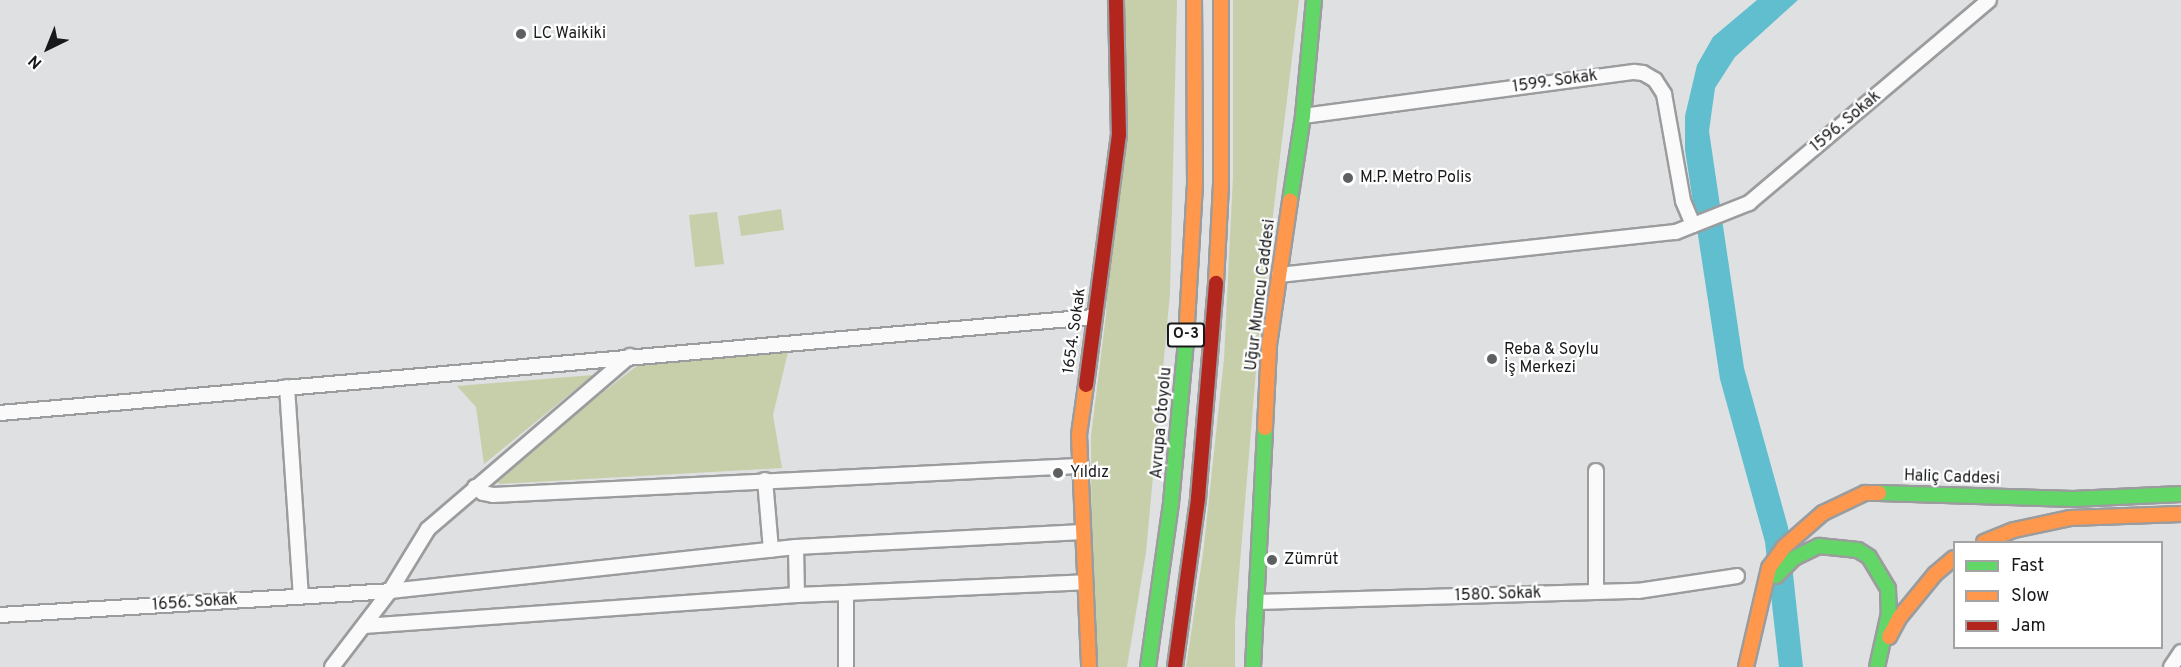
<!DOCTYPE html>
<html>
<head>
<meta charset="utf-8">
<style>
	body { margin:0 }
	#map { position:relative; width:2181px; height:667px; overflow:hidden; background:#dee0e2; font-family:Overpass,sans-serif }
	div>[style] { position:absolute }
	.green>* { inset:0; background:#c6cfaa }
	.water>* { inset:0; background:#61becf }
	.roads { filter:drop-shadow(2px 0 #9b9c9e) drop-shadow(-2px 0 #9b9c9e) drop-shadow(0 2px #9b9c9e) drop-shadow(0 -2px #9b9c9e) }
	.street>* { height:14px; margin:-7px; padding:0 7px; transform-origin:7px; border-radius:7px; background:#fafafb }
	.fast>* { height:14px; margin:-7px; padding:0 7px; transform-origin:7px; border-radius:7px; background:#63d668 }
	.slow>* { height:14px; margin:-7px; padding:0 7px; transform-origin:7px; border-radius:7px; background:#ff974d }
	.jam>* { height:14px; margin:-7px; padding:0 7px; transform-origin:7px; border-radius:7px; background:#b3261e }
	.dots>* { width:16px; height:16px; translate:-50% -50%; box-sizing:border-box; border:3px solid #fff; border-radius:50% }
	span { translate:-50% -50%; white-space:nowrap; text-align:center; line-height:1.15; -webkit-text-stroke:4.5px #fff; paint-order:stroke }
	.shield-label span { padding:2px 4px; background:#fff; border:2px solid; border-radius:4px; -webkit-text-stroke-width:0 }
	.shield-label { font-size:15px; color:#18191b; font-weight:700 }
	.poi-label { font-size:16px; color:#18191b }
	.left { translate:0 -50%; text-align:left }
	.street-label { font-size:16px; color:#18191b }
	.legend { position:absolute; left:1953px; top:541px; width:210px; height:108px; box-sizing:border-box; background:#fff; border:2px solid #a3a3a4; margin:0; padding:8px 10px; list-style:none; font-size:18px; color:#18191b }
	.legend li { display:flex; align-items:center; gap:12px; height:30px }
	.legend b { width:30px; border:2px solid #a3a3a4 }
	.north { position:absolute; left:18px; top:18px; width:60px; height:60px; -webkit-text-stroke:4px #fff; paint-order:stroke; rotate:223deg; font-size:16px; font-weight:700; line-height:24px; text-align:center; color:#18191b }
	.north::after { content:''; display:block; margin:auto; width:21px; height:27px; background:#18191b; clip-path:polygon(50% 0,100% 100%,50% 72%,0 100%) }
</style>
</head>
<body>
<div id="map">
	<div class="green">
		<i style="clip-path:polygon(1122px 0,1177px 0,1170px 293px,1146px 552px,1127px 667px,1092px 667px,1091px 436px,1106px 315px)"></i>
		<i style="clip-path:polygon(1233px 0,1299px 0,1260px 322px,1235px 623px,1235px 667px,1186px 667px,1203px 554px,1224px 359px,1233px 177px)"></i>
		<i style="clip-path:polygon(781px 209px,784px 230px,741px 236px,738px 216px)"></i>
		<i style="clip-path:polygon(717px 212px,724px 264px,695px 267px,689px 215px)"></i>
		<i style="clip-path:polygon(788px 352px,773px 415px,782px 468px,500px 484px,496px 481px,497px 475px,638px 365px)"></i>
		<i style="clip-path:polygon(593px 375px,484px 464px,476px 407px,457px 386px)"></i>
	</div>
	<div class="water">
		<i style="clip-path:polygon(1757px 0,1798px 0,1735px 57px,1715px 88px,1709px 131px,1744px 368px,1788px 527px,1803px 667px,1779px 667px,1765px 542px,1720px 379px,1685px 150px,1685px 116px,1697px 65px,1713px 37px)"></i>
	</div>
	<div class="roads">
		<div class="street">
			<i style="left:1303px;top:116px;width:334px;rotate:-7.6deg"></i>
			<i style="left:1634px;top:72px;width:9px;rotate:6deg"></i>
			<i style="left:1643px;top:73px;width:14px;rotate:30deg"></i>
			<i style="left:1655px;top:80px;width:17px;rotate:57deg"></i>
			<i style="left:1664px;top:94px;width:109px;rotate:79.9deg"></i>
			<i style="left:1683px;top:201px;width:26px;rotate:67deg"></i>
			<i style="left:1279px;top:275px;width:399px;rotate:-6.2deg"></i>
			<i style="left:1676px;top:232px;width:79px;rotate:-21.7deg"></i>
			<i style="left:1749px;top:203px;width:314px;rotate:-40.2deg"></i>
			<i style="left:287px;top:387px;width:209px;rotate:86.2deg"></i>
			<i style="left:0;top:413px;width:1097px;rotate:-5.02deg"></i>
			<i style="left:1596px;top:471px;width:121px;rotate:90deg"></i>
			<i style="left:765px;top:480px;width:70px;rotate:85.1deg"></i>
			<i style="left:475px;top:487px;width:10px;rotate:37deg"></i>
			<i style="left:483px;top:493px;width:10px;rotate:11deg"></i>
			<i style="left:493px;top:495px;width:586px;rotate:-2.84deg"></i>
			<i style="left:796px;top:547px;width:287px;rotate:-3deg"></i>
			<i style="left:846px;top:593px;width:239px;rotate:-2.6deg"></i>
			<i style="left:1257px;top:602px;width:381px;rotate:-1.7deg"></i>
			<i style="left:1638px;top:591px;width:100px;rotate:-8.6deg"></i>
			<i style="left:0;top:615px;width:391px;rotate:-3.5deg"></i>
			<i style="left:390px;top:591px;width:408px;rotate:-6.2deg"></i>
			<i style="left:796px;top:547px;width:48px;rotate:88.8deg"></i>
			<i style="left:797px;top:595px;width:49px;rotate:-2.3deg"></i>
			<i style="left:846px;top:593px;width:74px;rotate:90deg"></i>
			<i style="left:364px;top:626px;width:434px;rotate:-4.1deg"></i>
			<i style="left:332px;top:667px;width:96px;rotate:-52.7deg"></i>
			<i style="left:390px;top:591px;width:73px;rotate:-58.5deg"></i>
			<i style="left:428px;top:529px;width:266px;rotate:-40.6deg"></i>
			<i style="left:2171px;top:667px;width:18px;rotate:-56deg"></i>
		</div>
		<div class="fast">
			<i style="left:1290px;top:201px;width:86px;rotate:-81.3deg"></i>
			<i style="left:1303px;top:116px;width:117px;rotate:-84.6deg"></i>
			<i style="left:1879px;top:493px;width:194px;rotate:1.8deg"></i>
			<i style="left:2073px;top:499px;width:108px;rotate:-2.7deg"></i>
			<i style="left:1776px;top:576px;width:25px;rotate:-45deg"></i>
			<i style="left:1794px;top:558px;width:28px;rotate:-26deg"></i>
			<i style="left:1819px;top:546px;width:39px;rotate:6deg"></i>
			<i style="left:1858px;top:550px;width:13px;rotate:32deg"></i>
			<i style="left:1869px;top:557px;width:37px;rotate:59deg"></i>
			<i style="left:1888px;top:589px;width:24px;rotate:88deg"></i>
			<i style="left:1889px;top:613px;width:55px;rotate:102.5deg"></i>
			<i style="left:1148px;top:667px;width:166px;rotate:-82deg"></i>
			<i style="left:1171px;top:503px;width:164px;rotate:-84.7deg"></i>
			<i style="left:1253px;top:667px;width:239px;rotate:-87.1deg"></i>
		</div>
		<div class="slow">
			<i style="left:1216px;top:283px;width:99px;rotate:-87.1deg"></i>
			<i style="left:1221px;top:184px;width:184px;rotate:-90deg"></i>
			<i style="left:1186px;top:340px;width:155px;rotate:-86.7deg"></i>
			<i style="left:1195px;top:185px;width:185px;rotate:-90.3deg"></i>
			<i style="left:1086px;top:385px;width:50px;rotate:98deg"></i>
			<i style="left:1079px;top:435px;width:232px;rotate:87.5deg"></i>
			<i style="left:1265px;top:428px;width:83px;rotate:-87.2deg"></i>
			<i style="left:1269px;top:345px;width:146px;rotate:-81.7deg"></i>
			<i style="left:1984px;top:542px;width:32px;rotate:-22deg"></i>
			<i style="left:2014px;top:530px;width:57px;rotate:-12.1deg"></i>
			<i style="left:2070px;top:518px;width:111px;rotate:-2.1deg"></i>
			<i style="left:1889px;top:637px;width:21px;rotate:-62deg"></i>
			<i style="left:1899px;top:618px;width:57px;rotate:-50.7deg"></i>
			<i style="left:1935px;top:574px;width:25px;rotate:-40deg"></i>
			<i style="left:1746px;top:667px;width:102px;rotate:-76.9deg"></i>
			<i style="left:1769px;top:568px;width:26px;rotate:-54deg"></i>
			<i style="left:1784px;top:547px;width:52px;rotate:-41.1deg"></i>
			<i style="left:1823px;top:513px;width:47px;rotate:-25.5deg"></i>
			<i style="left:1865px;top:493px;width:14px"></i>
		</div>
		<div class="jam">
			<i style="left:1086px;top:385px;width:252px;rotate:-82.5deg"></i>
			<i style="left:1119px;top:135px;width:135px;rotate:-91.3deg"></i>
			<i style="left:1175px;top:667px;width:171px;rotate:-82.2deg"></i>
			<i style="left:1198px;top:498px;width:216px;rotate:-85.2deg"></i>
		</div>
	</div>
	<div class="dots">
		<i style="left:521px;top:34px;background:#5d5f61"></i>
		<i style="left:1348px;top:178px;background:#5d5f61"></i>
		<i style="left:1492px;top:359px;background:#5d5f61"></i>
		<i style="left:1058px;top:473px;background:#5d5f61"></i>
		<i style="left:1272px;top:560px;background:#5d5f61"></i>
	</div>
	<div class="shield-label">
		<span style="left:1186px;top:335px">O-3</span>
	</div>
	<div class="poi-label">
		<span class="left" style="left:533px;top:34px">LC Waikiki</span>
		<span class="left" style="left:1360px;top:178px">M.P. Metro Polis</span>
		<span class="left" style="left:1504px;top:359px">Reba &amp; Soylu<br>İş Merkezi</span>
		<span class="left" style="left:1070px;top:473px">Yıldız</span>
		<span class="left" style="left:1284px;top:560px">Zümrüt</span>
	</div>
	<div class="street-label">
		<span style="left:1555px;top:82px;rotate:-8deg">1599. Sokak</span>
		<span style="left:1846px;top:122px;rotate:-40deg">1596. Sokak</span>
		<span style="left:1261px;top:295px;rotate:-83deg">Uğur Mumcu Caddesi</span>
		<span style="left:1075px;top:331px;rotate:-82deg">1654. Sokak</span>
		<span style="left:1162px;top:423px;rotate:-85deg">Avrupa Otoyolu</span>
		<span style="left:1952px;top:478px;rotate:2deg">Haliç Caddesi</span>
		<span style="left:1498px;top:595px;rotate:-2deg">1580. Sokak</span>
		<span style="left:195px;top:603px;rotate:-4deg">1656. Sokak</span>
	</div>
	<ul class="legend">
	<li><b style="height:8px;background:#63d668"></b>Fast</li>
	<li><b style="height:8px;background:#ff974d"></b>Slow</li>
	<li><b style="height:8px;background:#b3261e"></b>Jam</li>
	</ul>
	<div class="north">N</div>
</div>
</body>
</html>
